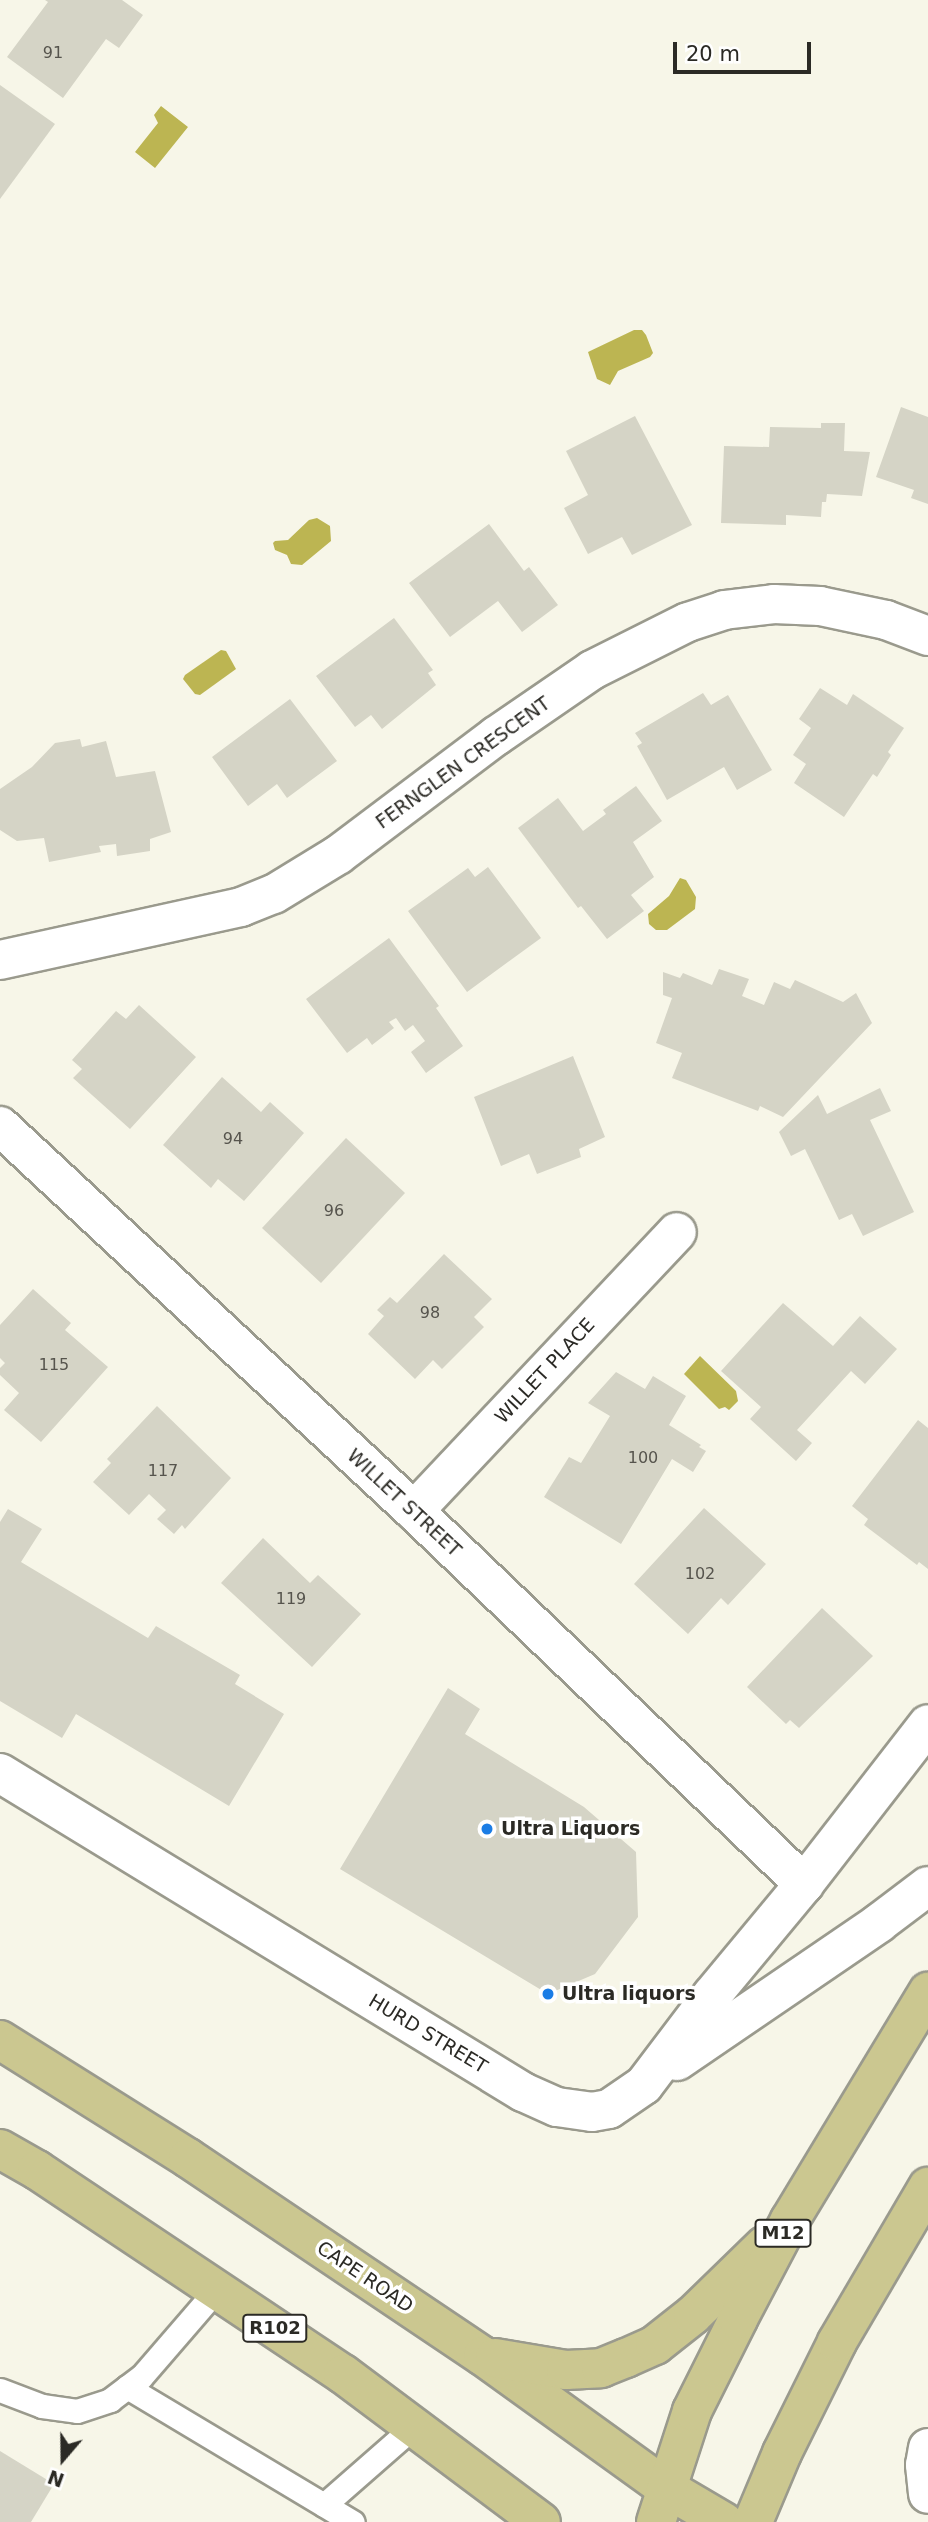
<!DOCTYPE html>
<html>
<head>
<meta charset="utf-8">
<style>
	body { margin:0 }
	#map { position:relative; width:928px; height:2522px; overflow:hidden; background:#f7f6e8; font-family:"DejaVu Sans",sans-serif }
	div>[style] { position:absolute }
	.water>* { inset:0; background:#bcb552 }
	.building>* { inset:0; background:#d5d4c6 }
	.roads { filter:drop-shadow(2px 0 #9a9a8d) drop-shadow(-2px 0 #9a9a8d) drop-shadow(0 2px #9a9a8d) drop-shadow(0 -2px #9a9a8d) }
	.service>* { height:23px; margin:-11.5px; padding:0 11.5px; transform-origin:11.5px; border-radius:11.5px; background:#fff }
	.minor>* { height:38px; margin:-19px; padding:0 19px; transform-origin:19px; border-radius:19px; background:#fff }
	.primary>* { height:38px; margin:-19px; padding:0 19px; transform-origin:19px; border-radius:19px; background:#cbc790 }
	.dots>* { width:19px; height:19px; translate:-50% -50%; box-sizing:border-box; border:4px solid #fff; border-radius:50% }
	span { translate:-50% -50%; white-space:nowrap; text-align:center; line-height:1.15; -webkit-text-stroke:7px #fff; paint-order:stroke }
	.number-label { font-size:16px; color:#56544d }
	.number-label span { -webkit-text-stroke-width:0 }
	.shield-label span { padding:2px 5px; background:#fff; border:2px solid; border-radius:5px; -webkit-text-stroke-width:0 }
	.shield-label { font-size:18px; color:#2b2a25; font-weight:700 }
	.street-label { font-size:19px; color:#2b2a25 }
	.poi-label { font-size:19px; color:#2b2a25; font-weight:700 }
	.left { translate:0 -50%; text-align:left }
	.north { position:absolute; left:28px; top:2424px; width:70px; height:70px; -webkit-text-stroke:5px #fff; paint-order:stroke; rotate:200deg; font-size:19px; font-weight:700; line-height:28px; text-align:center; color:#2b2a25 }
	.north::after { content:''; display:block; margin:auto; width:24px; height:32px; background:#2b2a25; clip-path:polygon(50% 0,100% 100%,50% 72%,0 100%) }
	.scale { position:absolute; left:673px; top:42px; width:138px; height:32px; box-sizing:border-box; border:4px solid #2b2a25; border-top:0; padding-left:9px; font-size:21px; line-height:24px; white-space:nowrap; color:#2b2a25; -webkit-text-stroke:5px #fff; paint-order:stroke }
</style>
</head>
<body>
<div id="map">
	<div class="water">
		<i style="clip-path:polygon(161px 106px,188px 127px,155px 168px,135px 152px,158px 123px,154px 115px)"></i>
		<i style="clip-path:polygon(634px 330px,642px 330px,646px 335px,653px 353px,650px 357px,618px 371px,610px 385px,597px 379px,588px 352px)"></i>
		<i style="clip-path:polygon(317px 518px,330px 526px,331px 541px,302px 565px,291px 564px,287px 555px,275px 550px,273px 543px,275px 541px,288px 540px,309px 520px)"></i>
		<i style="clip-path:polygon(221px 650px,226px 651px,236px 669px,200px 695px,195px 694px,183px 679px,185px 675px)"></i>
		<i style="clip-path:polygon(680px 878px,686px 880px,696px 897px,695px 909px,667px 930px,656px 930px,649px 924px,648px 914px,669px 896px)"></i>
		<i style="clip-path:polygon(700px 1356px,736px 1391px,738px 1401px,729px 1410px,725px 1407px,719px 1409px,684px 1374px)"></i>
	</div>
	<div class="building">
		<i style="clip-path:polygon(45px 0,122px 0,143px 15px,119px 48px,106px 39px,63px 98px,7px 57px,48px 2px)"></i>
		<i style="clip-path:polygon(0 85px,55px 124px,0 199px)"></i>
		<i style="clip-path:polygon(901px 407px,928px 417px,928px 504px,911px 498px,914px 490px,876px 477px)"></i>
		<i style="clip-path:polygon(635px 416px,692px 525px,632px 555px,622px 537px,588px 554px,564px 508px,588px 495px,566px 451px)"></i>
		<i style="clip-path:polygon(821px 423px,845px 423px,844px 451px,870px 452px,862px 496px,827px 494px,826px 502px,822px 502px,821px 517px,786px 515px,786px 525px,721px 523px,724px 446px,769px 447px,770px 427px,821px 428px)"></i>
		<i style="clip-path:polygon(489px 524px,524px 571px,529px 567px,558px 605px,522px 632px,498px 601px,450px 637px,409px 583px)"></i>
		<i style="clip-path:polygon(394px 618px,433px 670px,428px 673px,436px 685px,382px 729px,371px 715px,355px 727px,316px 676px)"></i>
		<i style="clip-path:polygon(820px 688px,847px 705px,853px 694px,904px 728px,888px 752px,891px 755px,877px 777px,873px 774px,844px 817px,794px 783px,806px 764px,793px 755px,811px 728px,799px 719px)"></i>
		<i style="clip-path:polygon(703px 693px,711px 705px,728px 695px,772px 770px,737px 790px,724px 767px,667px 800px,637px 746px,642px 743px,635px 733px)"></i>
		<i style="clip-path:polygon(290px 699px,337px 761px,287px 798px,277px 784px,248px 806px,212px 757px)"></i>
		<i style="clip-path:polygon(80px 739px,82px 747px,106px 741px,116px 777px,155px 771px,171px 832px,150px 839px,150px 851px,117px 856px,116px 844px,99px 846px,101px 852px,49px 862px,44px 838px,17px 841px,0 830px,0 789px,32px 767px,55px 743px)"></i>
		<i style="clip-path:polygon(636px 786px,662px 821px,633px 842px,654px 877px,631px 895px,644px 911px,607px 939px,581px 906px,578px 908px,518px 828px,558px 798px,583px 831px,606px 814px,603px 810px)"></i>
		<i style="clip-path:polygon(488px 867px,541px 938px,467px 992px,408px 911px,468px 868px,475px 877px)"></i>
		<i style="clip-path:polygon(389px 938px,439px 1006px,436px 1008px,463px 1046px,426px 1073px,411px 1052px,425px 1041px,413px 1025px,405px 1031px,396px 1018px,389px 1022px,394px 1028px,372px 1045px,367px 1038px,347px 1053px,306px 999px)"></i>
		<i style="clip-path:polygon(719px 969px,749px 979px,742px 996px,764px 1005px,774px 982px,790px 989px,795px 980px,843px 1002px,856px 993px,872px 1023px,783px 1117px,760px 1106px,758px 1111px,672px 1078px,682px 1053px,656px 1043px,672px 998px,663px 995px,663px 972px,680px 978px,683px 973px,712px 985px)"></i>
		<i style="clip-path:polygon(139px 1005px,196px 1057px,130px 1129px,73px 1078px,82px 1069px,72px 1060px,116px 1011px,126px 1019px)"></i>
		<i style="clip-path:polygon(573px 1056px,605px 1137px,579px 1149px,581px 1157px,537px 1174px,529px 1154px,501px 1166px,474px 1097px)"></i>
		<i style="clip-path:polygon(222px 1077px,261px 1112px,270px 1102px,304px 1133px,244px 1201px,218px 1179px,211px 1188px,163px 1145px)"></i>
		<i style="clip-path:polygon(880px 1088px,891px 1111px,870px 1120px,914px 1212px,863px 1236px,852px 1214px,839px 1220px,805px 1149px,791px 1156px,779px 1132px,818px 1095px,827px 1114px)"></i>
		<i style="clip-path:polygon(346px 1138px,405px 1193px,321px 1283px,262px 1228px)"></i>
		<i style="clip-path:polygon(444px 1254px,492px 1299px,474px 1317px,484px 1327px,442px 1369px,433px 1360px,415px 1379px,368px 1334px,384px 1316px,377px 1310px,390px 1297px,397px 1303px)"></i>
		<i style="clip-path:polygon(33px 1289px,71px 1323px,65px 1330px,108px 1367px,41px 1442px,4px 1410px,19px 1393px,0 1375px,0 1368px,5px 1363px,0 1358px,0 1325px)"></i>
		<i style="clip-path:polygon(783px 1303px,833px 1346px,860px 1316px,897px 1349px,865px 1384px,851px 1371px,797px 1430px,812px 1443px,796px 1461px,750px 1419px,761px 1407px,721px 1371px)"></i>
		<i style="clip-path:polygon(616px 1372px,645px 1389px,653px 1376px,686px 1396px,669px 1425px,701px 1445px,699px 1447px,706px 1451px,693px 1472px,672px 1459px,621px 1544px,544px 1497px,569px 1457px,581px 1463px,610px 1416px,588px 1403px)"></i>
		<i style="clip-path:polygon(157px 1406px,231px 1478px,185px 1529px,182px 1525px,174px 1534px,157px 1519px,166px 1510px,149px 1494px,129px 1515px,93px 1482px,111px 1463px,107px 1459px)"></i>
		<i style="clip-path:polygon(918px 1420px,928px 1428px,928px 1569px,919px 1562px,917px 1565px,864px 1525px,868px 1519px,852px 1506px)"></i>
		<i style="clip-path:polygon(704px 1508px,766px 1564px,728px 1605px,721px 1598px,688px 1634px,634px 1584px)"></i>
		<i style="clip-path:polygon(8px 1509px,42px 1529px,21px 1562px,148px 1638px,156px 1626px,240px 1675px,235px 1684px,284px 1714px,229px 1806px,76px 1714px,62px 1738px,0 1701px,0 1522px)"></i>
		<i style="clip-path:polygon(263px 1538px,310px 1583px,318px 1575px,361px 1614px,312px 1667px,221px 1583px)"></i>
		<i style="clip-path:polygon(822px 1608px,873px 1656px,799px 1728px,790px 1720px,786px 1724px,747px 1687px)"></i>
		<i style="clip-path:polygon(448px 1688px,480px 1709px,465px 1734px,584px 1807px,636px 1852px,638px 1917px,595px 1974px,548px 1994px,340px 1869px)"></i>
		<i style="clip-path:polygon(0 2451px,54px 2484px,31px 2522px,0 2522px)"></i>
	</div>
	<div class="roads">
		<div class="service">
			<i style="left:127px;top:2387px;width:263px;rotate:30.9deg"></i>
			<i style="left:0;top:2390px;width:45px;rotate:20.9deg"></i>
			<i style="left:42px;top:2406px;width:35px;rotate:8deg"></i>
			<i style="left:77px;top:2411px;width:35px;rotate:-18deg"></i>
			<i style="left:110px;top:2400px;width:39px;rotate:-37deg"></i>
			<i style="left:141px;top:2377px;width:115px;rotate:-49.2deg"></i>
			<i style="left:324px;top:2505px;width:118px;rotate:-41.2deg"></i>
		</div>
		<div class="minor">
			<i style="left:0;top:960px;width:247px;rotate:-12.4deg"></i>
			<i style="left:241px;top:907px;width:35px;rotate:-22deg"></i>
			<i style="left:274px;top:894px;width:75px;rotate:-31.4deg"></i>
			<i style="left:338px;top:855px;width:198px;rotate:-37deg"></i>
			<i style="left:496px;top:736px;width:116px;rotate:-34.5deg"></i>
			<i style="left:592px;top:670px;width:107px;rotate:-26.6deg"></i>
			<i style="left:688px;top:622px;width:38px;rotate:-18deg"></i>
			<i style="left:724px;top:610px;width:50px;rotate:-6.8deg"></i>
			<i style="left:774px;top:604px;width:46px;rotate:2.5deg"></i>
			<i style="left:820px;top:606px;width:67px;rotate:12deg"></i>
			<i style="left:886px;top:620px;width:45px;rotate:20.9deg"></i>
			<i style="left:0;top:1126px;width:565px;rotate:42.92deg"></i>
			<i style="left:414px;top:1511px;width:540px;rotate:43.72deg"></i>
			<i style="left:414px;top:1511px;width:383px;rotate:-46.7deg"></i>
			<i style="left:0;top:1773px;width:613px;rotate:31.38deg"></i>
			<i style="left:523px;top:2092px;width:37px;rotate:24deg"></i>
			<i style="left:557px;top:2107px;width:35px;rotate:8deg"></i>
			<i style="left:592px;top:2112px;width:17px;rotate:-10deg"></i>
			<i style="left:609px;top:2109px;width:42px;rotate:-34.4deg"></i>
			<i style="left:644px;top:2085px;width:113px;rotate:-52.9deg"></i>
			<i style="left:712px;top:1995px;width:144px;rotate:-50.3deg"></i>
			<i style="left:804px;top:1884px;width:202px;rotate:-52.2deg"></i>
			<i style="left:677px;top:2061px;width:245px;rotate:-34.3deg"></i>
			<i style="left:879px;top:1923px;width:61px;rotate:-37.1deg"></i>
			<i style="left:928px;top:2448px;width:17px;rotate:100deg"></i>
			<i style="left:925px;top:2465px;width:29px;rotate:84deg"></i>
		</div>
		<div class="primary">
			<i style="left:0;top:2040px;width:222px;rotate:32.1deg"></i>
			<i style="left:188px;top:2158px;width:355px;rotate:33.9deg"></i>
			<i style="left:483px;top:2356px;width:226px;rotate:35.8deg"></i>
			<i style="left:666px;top:2488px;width:67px;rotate:30.4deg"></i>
			<i style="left:0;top:2149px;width:43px;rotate:29.6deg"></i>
			<i style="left:37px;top:2170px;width:368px;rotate:33.7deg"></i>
			<i style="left:343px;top:2374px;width:247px;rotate:36.8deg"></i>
			<i style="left:495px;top:2358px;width:72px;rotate:9.6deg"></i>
			<i style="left:566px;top:2370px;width:35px;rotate:-3deg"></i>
			<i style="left:601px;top:2368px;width:27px;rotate:-22deg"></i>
			<i style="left:626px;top:2358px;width:32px;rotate:-24deg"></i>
			<i style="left:655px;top:2345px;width:48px;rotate:-38.3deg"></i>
			<i style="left:693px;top:2315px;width:100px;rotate:-44.2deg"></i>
			<i style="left:656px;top:2522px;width:117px;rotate:-72deg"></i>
			<i style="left:692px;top:2411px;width:103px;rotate:-63.4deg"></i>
			<i style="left:738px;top:2319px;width:112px;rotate:-62.3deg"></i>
			<i style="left:790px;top:2220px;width:267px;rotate:-58.8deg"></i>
			<i style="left:753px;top:2522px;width:75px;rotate:-67.2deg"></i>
			<i style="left:782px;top:2453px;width:124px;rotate:-63.6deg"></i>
			<i style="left:837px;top:2342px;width:180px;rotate:-59.6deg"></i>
		</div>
	</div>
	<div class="dots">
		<i style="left:487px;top:1829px;background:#1b7de5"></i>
		<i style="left:548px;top:1994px;background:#1b7de5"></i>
	</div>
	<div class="number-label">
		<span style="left:53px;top:53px">91</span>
		<span style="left:233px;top:1139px">94</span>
		<span style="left:334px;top:1211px">96</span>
		<span style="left:430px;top:1313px">98</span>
		<span style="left:54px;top:1365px">115</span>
		<span style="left:643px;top:1458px">100</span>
		<span style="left:163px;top:1471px">117</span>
		<span style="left:700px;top:1574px">102</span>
		<span style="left:291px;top:1599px">119</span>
	</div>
	<div class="shield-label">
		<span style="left:783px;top:2233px">M12</span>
		<span style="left:275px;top:2328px">R102</span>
	</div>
	<div class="street-label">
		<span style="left:463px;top:763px;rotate:-36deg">FERNGLEN CRESCENT</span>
		<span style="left:545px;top:1371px;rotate:-47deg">WILLET PLACE</span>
		<span style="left:404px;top:1503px;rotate:43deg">WILLET STREET</span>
		<span style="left:428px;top:2034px;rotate:31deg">HURD STREET</span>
		<span style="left:365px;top:2277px;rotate:34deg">CAPE ROAD</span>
	</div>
	<div class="poi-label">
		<span class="left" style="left:501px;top:1829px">Ultra Liquors</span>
		<span class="left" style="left:562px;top:1994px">Ultra liquors</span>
	</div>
	<div class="north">N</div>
	<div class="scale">20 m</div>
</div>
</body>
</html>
